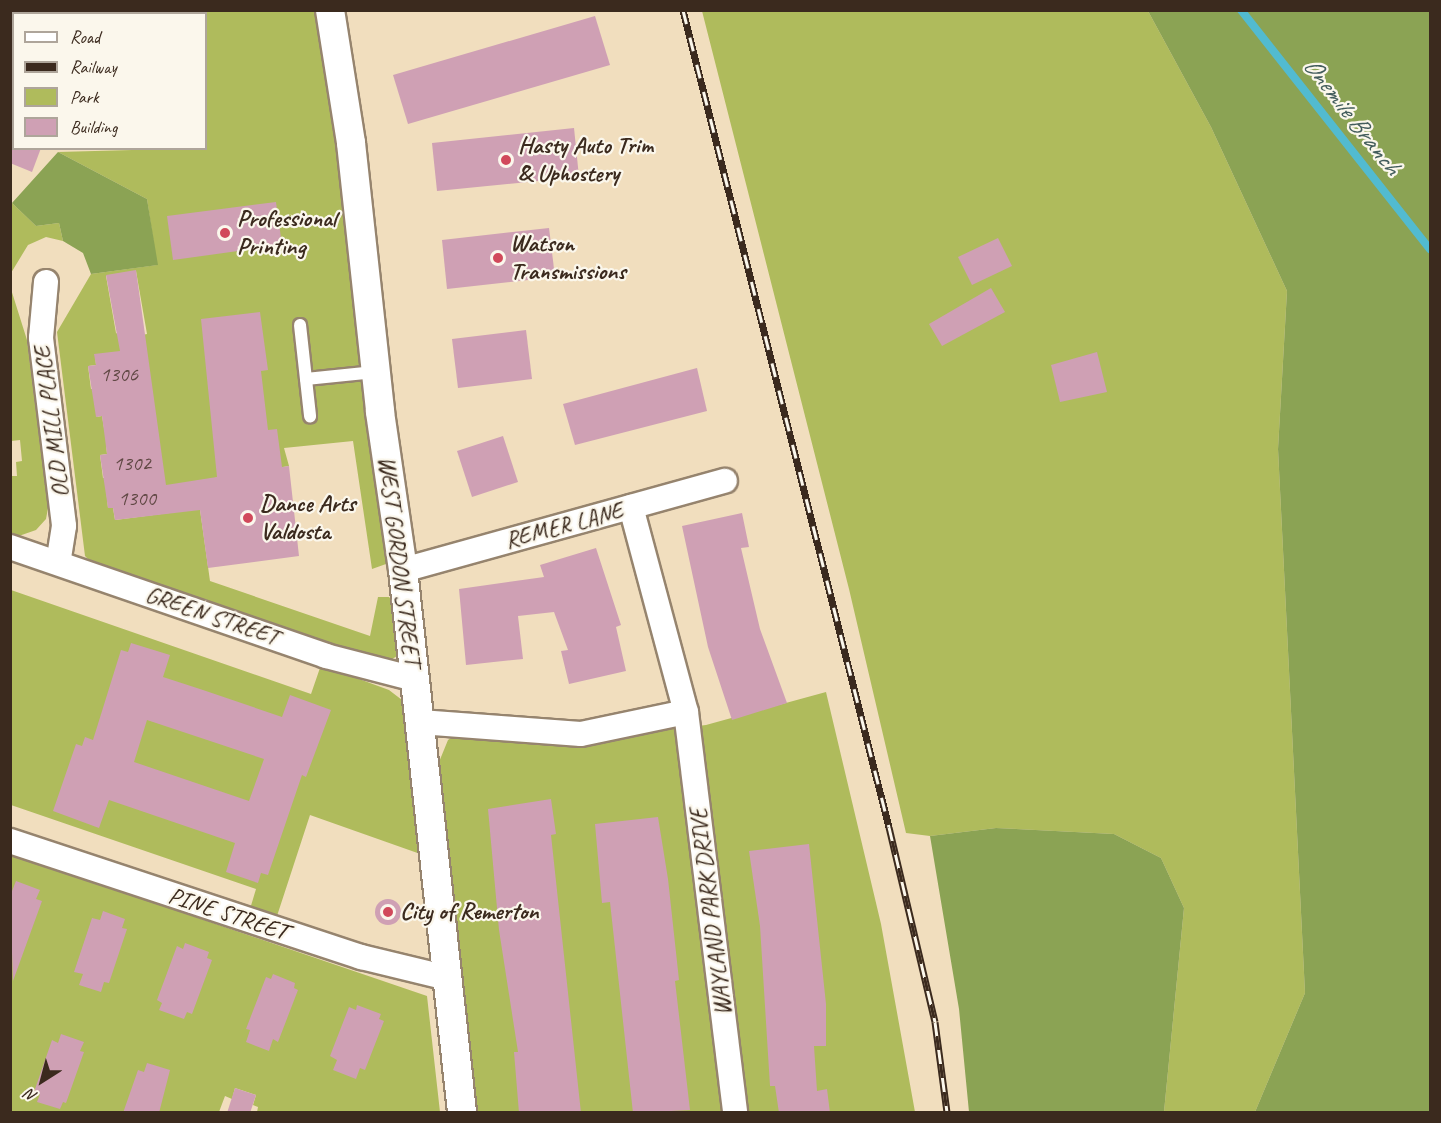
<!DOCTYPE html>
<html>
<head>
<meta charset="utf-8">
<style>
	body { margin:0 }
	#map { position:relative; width:1441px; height:1123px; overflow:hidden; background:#f1debe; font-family:Caveat,sans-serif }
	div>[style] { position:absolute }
	.green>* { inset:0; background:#afbb5c }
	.forest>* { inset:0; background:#8ba354 }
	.stream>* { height:8px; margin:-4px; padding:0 4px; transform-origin:4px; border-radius:4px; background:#52bbd0 }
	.building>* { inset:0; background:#cfa0b4 }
	.round { border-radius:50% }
	.roads { filter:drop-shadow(2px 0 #96846e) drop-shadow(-2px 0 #96846e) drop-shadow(0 2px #96846e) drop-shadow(0 -2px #96846e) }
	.service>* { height:12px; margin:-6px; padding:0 6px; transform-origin:6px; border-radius:6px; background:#fff }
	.minor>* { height:24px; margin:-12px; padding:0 12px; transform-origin:12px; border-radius:12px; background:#fff }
	.tertiary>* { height:28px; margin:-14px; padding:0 14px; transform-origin:14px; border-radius:14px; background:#fff }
	.rail>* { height:7px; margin-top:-3.5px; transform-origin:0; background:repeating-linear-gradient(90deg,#fbf7ec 0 14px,#3b2a1e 0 28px); box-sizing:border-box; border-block:2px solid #3b2a1e }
	.dots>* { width:16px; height:16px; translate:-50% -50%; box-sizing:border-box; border:3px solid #fbf7ec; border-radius:50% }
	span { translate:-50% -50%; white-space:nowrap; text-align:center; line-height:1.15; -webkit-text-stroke:4.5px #fbf7ec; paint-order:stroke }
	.number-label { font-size:21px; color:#604844 }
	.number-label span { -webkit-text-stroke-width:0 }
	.poi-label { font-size:24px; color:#3b2a1e; font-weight:700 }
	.left { translate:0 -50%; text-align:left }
	.street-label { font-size:24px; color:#3b2a1e }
	.water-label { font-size:26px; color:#435d5c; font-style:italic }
	.frame { position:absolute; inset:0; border:12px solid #3b2a1e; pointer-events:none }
	.legend { position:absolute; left:12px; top:12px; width:195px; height:138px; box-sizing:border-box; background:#fbf7ec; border:2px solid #aea59a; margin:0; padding:8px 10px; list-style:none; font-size:18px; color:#3b2a1e }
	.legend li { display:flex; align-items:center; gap:12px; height:30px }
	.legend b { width:30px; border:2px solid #aea59a }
	.north { position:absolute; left:12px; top:1051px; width:60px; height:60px; -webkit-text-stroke:4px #fbf7ec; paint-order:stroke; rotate:216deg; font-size:16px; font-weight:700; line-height:24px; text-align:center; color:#3b2a1e }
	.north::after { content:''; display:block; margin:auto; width:21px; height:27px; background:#3b2a1e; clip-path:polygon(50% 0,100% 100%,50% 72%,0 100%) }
</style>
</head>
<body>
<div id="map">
	<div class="green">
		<i style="clip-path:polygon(evenodd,10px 11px,322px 11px,390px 557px,386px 564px,372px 569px,353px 441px,284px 448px,289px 466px,196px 481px,210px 581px,370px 636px,378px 597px,389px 597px,396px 605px,402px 648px,397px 656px,386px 663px,200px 600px,90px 561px,85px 556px,57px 332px,91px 274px,157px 265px,147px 199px,58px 152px,206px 148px,206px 14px,14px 14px,13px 28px,10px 11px,136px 271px,147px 334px,127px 338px,116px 333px,106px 276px,136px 271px,10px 11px,95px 355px,150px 382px,91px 389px,88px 366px,96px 365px,95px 355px,10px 11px,151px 390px,104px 428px,102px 416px,96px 417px,151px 390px,10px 11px,106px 443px,163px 471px,103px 478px,100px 455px,107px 454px,106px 443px,10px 11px,106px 488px,169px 513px,115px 520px,113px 508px,108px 508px,106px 488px)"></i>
		<i style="clip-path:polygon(702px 11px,1148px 11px,1211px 127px,1287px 291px,1278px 449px,1305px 993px,1255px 1112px,1164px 1112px,1184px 908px,1161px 858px,1114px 834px,996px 828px,930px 836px,906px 833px,849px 589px)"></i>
		<i style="clip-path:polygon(11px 202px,36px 226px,59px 223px,63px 241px,46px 237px,28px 245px,11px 273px)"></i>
		<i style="clip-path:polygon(10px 286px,27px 340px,48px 508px,46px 519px,36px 530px,16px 537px,11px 535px,11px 476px,17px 476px,16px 462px,22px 461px,20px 440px,11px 441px)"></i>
		<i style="clip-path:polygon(11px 590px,311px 694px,321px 665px,389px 690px,402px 700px,407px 712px,426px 856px,310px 815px,276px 919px,250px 909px,256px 889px,11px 805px)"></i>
		<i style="clip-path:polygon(826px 692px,881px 924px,915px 1112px,476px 1112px,439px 762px,448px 740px,460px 732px,613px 736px,706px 725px)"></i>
		<i style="clip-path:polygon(11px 854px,427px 996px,440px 1112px,257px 1112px,258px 1107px,253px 1105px,256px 1095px,235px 1088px,232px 1099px,225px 1096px,219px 1112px,11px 1112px)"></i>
	</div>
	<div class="forest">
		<i style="clip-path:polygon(1148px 11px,1430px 11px,1430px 1112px,1255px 1112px,1305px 993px,1278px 449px,1287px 291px,1211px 127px)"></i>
		<i style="clip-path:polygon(58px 152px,147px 199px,158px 265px,91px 274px,83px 253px,63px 241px,59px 223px,36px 226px,12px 203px)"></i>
		<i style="clip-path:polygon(996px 828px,1114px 834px,1161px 858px,1184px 908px,1164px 1112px,969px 1112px,959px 1009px,930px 836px)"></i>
	</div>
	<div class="stream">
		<i style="left:1241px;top:10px;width:305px;rotate:51.7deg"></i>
	</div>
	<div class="building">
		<i style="clip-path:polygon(595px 16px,610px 65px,408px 124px,393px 75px)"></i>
		<i style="clip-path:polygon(574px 128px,579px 177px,437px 191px,432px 143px)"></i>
		<i style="clip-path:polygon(10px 148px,41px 148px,32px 172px,10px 163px)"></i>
		<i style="clip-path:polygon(276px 202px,282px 245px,173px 260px,167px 216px)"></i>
		<i style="clip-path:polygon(549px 228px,555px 277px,447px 289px,442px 240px)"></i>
		<i style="clip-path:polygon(998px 238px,1012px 266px,972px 285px,958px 257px)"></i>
		<i style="clip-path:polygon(136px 270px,166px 485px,217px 477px,201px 319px,260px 312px,268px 370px,261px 371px,268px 430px,277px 429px,282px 467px,289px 466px,299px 556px,208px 568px,200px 510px,115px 520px,113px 508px,108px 508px,100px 455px,107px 454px,102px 416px,96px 417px,88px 366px,96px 365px,94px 354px,120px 351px,106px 275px)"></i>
		<i style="clip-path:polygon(991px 288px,1005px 312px,942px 346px,929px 324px)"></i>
		<i style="clip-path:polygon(526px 330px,532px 379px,458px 388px,452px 339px)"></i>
		<i style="clip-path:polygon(1097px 352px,1107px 392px,1060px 402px,1051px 365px)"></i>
		<i style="clip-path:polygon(697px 368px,707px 411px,575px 445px,563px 404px)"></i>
		<i style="clip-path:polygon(503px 436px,518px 482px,472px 497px,457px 451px)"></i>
		<i style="clip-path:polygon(742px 513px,749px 547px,741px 548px,760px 629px,787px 703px,732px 720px,708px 647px,682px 526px)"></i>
		<i style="clip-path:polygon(596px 548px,621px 625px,616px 627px,626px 671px,569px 684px,561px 651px,568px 650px,554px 612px,518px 616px,523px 659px,466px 665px,459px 589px,544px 577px,540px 565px)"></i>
		<i style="clip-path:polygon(evenodd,131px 643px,170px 655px,163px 677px,203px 690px,282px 717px,290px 695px,331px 710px,306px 777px,302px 775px,268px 875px,261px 873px,258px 883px,226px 872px,235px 843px,194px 829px,109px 800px,99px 828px,53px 811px,76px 744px,82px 746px,85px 737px,93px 740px,121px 650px,128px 652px,131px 643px,147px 720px,264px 759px,249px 801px,134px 762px,147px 720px)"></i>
		<i style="clip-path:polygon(551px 799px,556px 834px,551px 835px,581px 1113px,519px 1113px,514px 1052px,518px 1052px,499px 930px,488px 809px)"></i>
		<i style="clip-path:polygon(658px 817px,668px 879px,679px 980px,675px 981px,690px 1110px,633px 1113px,610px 902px,602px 903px,595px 824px)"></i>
		<i style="clip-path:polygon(809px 844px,826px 1004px,826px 1046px,814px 1046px,817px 1091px,827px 1089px,830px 1113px,779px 1113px,775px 1086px,770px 1086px,760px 926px,749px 851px)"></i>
		<i style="clip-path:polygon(16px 881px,40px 890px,36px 899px,42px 901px,13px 981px,10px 896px)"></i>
		<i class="round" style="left:375px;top:899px;width:26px;height:26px"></i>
		<i style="clip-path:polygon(103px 911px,125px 919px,122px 928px,127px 929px,109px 983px,104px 982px,101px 992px,79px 985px,83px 974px,74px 972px,92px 918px,100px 920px)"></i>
		<i style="clip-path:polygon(185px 943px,209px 952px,207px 958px,212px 960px,192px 1014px,187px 1012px,184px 1019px,159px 1010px,162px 1003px,157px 1000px,177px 946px,183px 949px)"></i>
		<i style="clip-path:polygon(273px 974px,295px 983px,294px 988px,298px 990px,278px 1042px,273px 1039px,269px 1051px,246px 1042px,250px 1030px,246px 1029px,266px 977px,271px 979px)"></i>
		<i style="clip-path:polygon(357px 1005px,381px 1014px,379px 1019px,384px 1021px,365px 1070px,360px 1068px,356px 1079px,333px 1070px,337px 1060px,330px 1056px,349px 1007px,356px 1010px)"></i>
		<i style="clip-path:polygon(61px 1034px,84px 1042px,80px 1051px,84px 1052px,66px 1103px,63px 1102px,60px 1109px,37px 1102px,40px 1094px,34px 1092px,52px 1040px,58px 1043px)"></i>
		<i style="clip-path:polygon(147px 1063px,170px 1070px,159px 1113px,123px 1113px,138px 1070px,144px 1072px)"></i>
		<i style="clip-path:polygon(235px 1088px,256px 1095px,250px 1113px,227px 1113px)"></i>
	</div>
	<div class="roads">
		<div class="service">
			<i style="left:300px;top:325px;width:92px;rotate:83.7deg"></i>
			<i style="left:306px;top:379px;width:69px;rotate:-5.8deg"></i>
		</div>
		<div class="minor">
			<i style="left:46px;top:282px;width:56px;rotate:95.1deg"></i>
			<i style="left:41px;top:338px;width:189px;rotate:83deg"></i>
			<i style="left:64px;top:526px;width:37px;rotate:99deg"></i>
			<i style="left:631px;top:507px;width:212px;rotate:75deg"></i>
			<i style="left:686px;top:712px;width:403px;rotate:83deg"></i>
			<i style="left:10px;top:547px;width:334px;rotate:19deg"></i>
			<i style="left:326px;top:656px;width:92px;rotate:14.5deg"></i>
			<i style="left:403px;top:570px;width:334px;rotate:-15.5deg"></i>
			<i style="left:420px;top:722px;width:161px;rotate:4.3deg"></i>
			<i style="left:581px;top:734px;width:107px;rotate:-11.8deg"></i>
			<i style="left:10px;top:841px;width:370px;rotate:18.3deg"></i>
			<i style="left:361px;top:957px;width:89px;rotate:13.6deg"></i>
		</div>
		<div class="tertiary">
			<i style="left:330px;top:10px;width:135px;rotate:81deg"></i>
			<i style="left:351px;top:143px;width:271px;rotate:83.8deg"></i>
			<i style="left:380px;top:412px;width:160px;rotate:81.7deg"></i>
			<i style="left:403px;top:570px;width:545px;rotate:83.79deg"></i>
		</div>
	</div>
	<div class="rail">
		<i style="left:683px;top:10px;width:843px;rotate:75.85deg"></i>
		<i style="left:889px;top:827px;width:200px;rotate:76.7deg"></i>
		<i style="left:935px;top:1022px;width:91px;rotate:82.4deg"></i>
	</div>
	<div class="dots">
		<i style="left:506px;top:160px;background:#d1495b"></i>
		<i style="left:225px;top:233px;background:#d1495b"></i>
		<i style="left:498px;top:258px;background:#d1495b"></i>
		<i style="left:248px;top:518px;background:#d1495b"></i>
		<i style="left:388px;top:912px;background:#d1495b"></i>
	</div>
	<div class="number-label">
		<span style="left:119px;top:374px">1306</span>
		<span style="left:132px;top:463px">1302</span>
		<span style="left:137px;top:498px">1300</span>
	</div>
	<div class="poi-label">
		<span class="left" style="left:518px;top:160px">Hasty Auto Trim<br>&amp; Uphostery</span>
		<span class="left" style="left:237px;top:233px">Professional<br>Printing</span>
		<span class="left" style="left:510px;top:258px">Watson<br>Transmissions</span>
		<span class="left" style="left:260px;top:518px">Dance Arts<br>Valdosta</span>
		<span class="left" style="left:400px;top:912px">City of Remerton</span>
	</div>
	<div class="street-label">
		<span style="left:52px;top:422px;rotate:-97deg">OLD MILL PLACE</span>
		<span style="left:564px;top:526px;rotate:-15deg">REMER LANE</span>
		<span style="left:399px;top:561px;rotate:83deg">WEST GORDON STREET</span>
		<span style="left:212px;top:616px;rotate:19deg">GREEN STREET</span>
		<span style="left:711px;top:912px;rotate:-97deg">WAYLAND PARK DRIVE</span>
		<span style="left:228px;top:914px;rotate:18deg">PINE STREET</span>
	</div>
	<div class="water-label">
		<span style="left:1352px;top:116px;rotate:52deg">Onemile Branch</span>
	</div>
	<div class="frame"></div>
	<ul class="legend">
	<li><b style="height:8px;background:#fff"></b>Road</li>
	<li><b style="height:8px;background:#3b2a1e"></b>Railway</li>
	<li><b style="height:16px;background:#afbb5c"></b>Park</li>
	<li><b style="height:16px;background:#cfa0b4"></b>Building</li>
	</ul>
	<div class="north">N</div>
</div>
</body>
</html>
